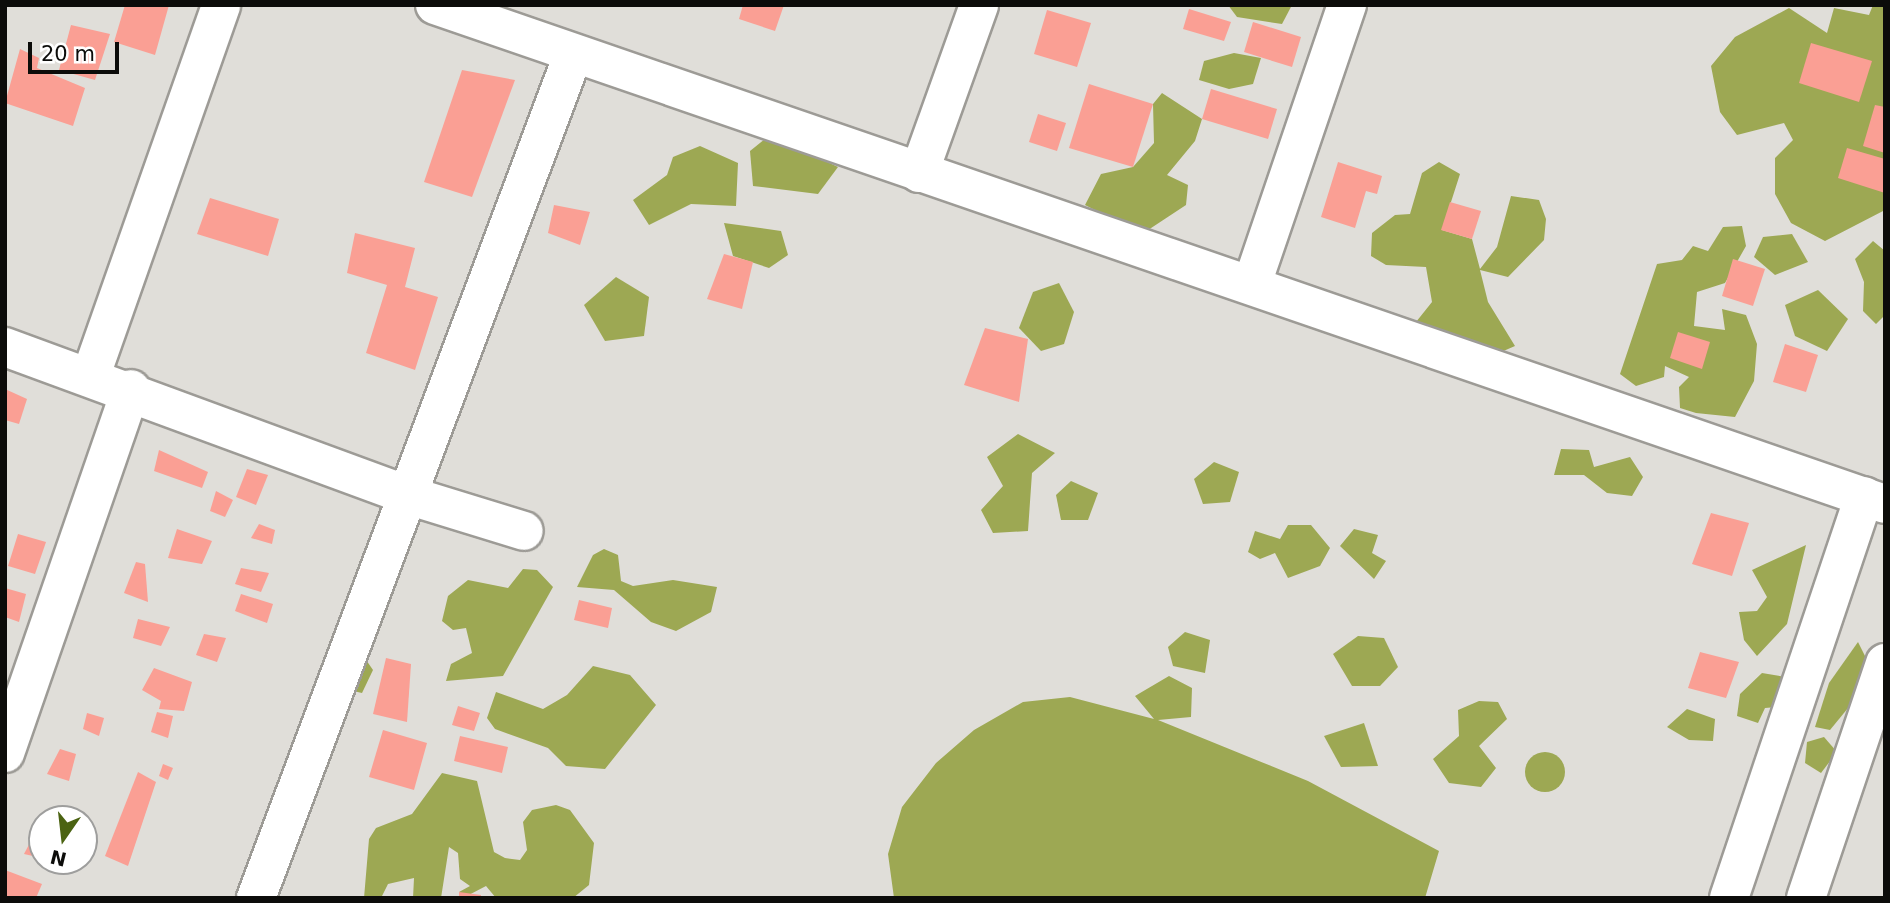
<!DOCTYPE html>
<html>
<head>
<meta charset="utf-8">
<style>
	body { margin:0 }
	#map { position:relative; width:1890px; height:903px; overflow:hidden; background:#e0ded9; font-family:"DejaVu Sans",sans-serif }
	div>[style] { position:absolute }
	.forest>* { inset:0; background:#9da853 }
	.round { border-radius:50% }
	.building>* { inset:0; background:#fa9f94 }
	.roads { filter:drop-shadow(2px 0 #9d9b96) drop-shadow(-2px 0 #9d9b96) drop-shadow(0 2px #9d9b96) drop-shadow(0 -2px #9d9b96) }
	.minor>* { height:38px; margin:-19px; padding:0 19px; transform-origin:19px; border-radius:19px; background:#fff }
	span { translate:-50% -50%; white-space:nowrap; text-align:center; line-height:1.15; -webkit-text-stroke:6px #fff; paint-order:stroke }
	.frame { position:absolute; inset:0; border:7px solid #0c0c0a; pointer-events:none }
	.north { position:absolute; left:28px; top:805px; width:70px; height:70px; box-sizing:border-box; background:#fff; border:2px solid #9e9e9d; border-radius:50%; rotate:194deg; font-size:19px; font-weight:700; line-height:28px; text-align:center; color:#0c0c0a }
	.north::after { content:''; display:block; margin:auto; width:24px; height:32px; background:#4b6312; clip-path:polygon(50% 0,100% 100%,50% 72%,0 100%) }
	.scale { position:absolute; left:28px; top:42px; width:91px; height:32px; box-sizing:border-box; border:4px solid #0c0c0a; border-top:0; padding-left:9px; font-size:21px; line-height:24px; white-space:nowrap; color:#0c0c0a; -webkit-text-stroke:5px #fff; paint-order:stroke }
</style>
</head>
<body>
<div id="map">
	<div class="forest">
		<i style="clip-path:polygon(1228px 5px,1292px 5px,1282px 24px,1237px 17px)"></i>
		<i style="clip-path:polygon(1873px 5px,1885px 5px,1885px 210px,1825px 241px,1791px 223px,1775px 194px,1775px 158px,1793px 140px,1784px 123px,1737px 135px,1720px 112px,1711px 66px,1735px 37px,1789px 8px,1827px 33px,1834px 8px,1869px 15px)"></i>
		<i style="clip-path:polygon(1234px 53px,1261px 58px,1253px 84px,1229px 89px,1199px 80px,1204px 61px)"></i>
		<i style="clip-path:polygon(1162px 93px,1202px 119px,1195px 141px,1167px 175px,1188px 185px,1186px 205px,1142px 234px,1085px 205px,1101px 174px,1133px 167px,1154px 143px,1153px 104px)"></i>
		<i style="clip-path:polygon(770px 135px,838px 167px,818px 194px,753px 186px,750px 151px)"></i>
		<i style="clip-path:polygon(700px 146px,738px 163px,736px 206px,691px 204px,649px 225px,633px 200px,667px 175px,673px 157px)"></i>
		<i style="clip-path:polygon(1439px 162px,1460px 174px,1442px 230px,1472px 239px,1480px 269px,1497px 247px,1511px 196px,1539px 200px,1546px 219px,1544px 240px,1508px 277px,1480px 270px,1488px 302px,1515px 346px,1485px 359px,1431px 339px,1416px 322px,1432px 302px,1426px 267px,1386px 265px,1371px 256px,1372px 233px,1395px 215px,1410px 214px,1422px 173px)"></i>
		<i style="clip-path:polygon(724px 223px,781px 231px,788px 255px,769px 268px,733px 256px)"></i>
		<i style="clip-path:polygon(1742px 226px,1746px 246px,1725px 283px,1697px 292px,1694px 326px,1725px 330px,1722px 309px,1746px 315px,1757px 344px,1754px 381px,1735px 417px,1696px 413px,1680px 408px,1679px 387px,1689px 377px,1665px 366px,1664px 377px,1636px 386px,1620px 374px,1657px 264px,1682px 260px,1693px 246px,1708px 251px,1723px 227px)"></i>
		<i style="clip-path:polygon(1792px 234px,1808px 262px,1775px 275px,1754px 257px,1763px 237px)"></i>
		<i style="clip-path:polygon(1873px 241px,1885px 251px,1885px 315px,1876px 324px,1863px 311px,1864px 282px,1855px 259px)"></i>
		<i style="clip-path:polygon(616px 277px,649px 297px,644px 336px,605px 341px,584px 305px)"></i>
		<i style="clip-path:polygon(1059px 283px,1074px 312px,1064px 344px,1041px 351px,1019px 328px,1033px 292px)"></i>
		<i style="clip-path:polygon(1818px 290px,1848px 319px,1827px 351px,1795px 336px,1785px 305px)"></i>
		<i style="clip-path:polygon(1018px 434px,1055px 453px,1032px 473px,1028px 531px,993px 533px,981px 510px,1003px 486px,987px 457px)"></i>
		<i style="clip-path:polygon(1561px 449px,1589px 450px,1594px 467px,1630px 457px,1643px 477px,1632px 496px,1607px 493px,1584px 475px,1554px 475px)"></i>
		<i style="clip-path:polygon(1214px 462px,1239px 472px,1230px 502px,1203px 504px,1194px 479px)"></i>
		<i style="clip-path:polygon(1071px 481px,1098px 493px,1088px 520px,1061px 520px,1056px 495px)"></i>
		<i style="clip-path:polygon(1288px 525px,1311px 525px,1330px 548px,1320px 566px,1288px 578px,1275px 553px,1260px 559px,1248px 552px,1255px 531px,1280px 539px)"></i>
		<i style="clip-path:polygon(1354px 529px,1378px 535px,1372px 553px,1386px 561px,1374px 579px,1340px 546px)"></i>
		<i style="clip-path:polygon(1806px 545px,1787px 624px,1757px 656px,1744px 640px,1739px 612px,1757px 611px,1767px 597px,1752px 570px)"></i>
		<i style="clip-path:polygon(604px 549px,618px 555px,621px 581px,633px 586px,673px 580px,717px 587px,711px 612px,676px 631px,651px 622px,614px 590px,577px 587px,593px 555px)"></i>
		<i style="clip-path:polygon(523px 569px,537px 570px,553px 587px,503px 676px,446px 681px,451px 664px,472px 653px,466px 628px,453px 630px,442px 621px,448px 596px,468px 580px,508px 588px)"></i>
		<i style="clip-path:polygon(1185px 632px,1210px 640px,1205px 673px,1173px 666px,1168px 647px)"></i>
		<i style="clip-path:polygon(1358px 636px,1384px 638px,1398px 667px,1380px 686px,1352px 686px,1333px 654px)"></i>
		<i style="clip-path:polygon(1858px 642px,1869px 664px,1853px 702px,1830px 730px,1815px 727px,1829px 683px)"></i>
		<i style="clip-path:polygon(360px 651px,373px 670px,362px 693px,349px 690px)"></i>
		<i style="clip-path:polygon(593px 666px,630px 675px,656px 705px,605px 769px,566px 766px,548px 748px,495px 729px,487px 718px,496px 692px,543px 709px,567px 695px)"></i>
		<i style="clip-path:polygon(1762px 673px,1797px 679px,1789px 706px,1765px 708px,1758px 723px,1737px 716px,1740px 694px)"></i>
		<i style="clip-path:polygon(1169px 676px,1192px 688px,1191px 717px,1158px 720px,1308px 781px,1439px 851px,1425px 898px,894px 898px,888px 854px,902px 807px,936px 763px,974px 730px,1023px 702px,1070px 697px,1154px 719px,1135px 696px)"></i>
		<i style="clip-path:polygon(1479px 701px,1498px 702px,1507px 719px,1479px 746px,1496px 768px,1481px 787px,1449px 783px,1433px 759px,1459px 736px,1458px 710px)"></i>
		<i style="clip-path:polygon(1687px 709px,1715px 719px,1713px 741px,1689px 740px,1667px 727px)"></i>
		<i style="clip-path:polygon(1364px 723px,1378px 766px,1341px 767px,1324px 736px)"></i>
		<i style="clip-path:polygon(1824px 737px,1837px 752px,1821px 773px,1805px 763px,1807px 742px)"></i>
		<i class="round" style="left:1525px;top:752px;width:40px;height:40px"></i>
		<i style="clip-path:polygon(442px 773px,477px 781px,494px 852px,505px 858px,520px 860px,527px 850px,523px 822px,532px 810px,556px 805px,570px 810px,594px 843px,589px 885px,573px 898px,496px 898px,486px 886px,463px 898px,459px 892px,470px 886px,460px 879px,458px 853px,449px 847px,441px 898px,413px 898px,414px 878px,388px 884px,381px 898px,364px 898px,369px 839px,376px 828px,412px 814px)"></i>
	</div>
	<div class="building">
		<i style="clip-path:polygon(125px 5px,169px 5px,155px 55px,114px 42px)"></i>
		<i style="clip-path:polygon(743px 5px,784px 5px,775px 31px,739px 19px)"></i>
		<i style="clip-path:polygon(1189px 9px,1231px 22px,1224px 41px,1183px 29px)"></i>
		<i style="clip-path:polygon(1047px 10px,1091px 23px,1077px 67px,1034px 54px)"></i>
		<i style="clip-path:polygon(1253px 22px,1301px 37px,1292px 67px,1244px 52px)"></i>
		<i style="clip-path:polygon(71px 25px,110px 34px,95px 80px,59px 70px)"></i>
		<i style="clip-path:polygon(1811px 43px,1872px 61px,1859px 102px,1799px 83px)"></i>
		<i style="clip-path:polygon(20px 49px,39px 58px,37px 68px,85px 88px,73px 126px,5px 103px)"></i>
		<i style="clip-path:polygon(462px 70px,515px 80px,472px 197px,424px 182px)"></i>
		<i style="clip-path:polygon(1089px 84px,1153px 104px,1133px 167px,1069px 148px)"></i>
		<i style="clip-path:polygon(1211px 89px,1277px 109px,1268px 139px,1202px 119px)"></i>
		<i style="clip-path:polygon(1875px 105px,1885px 107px,1885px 153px,1863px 146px)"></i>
		<i style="clip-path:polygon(1038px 114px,1066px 123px,1057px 151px,1029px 142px)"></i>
		<i style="clip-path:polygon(1847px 148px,1885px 159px,1885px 193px,1838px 178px)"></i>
		<i style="clip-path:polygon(1338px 162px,1382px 176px,1377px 194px,1366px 191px,1355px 228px,1321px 217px)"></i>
		<i style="clip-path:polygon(210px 198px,279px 219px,268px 256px,197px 234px)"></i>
		<i style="clip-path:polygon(1450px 202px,1481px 211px,1472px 239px,1441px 230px)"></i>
		<i style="clip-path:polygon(554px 205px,590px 212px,580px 245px,548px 233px)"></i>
		<i style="clip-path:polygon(355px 233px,415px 248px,405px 287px,438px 297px,415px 370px,366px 353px,387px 285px,347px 273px)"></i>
		<i style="clip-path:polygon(724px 254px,753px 262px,742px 309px,707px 299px)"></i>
		<i style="clip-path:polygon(1733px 259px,1765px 269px,1753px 306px,1722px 296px)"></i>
		<i style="clip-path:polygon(985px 328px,1028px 339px,1019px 402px,964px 385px)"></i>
		<i style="clip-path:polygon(1678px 332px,1710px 342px,1702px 369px,1670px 358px)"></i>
		<i style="clip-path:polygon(1785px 344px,1818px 355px,1806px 392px,1773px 382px)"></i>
		<i style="clip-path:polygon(5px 389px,27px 399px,19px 424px,5px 420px)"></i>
		<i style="clip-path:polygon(159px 450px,208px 472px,202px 488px,154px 471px)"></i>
		<i style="clip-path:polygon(247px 469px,268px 475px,256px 505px,236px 497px)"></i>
		<i style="clip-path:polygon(216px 491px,233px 500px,225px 517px,210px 511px)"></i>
		<i style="clip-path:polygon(1711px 513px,1749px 523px,1732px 576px,1692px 564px)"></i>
		<i style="clip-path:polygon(259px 524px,275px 530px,272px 544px,251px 538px)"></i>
		<i style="clip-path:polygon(177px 529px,212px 541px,202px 564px,168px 558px)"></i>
		<i style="clip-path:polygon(18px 534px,46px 542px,35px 574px,8px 566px)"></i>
		<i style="clip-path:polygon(136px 562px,145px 564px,148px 602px,124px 593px)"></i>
		<i style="clip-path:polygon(241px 568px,269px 573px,261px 592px,235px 584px)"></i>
		<i style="clip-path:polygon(5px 588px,26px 594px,19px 622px,5px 617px)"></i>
		<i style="clip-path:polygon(241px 594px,273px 604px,267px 623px,235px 611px)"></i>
		<i style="clip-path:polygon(579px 600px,612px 608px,608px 628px,574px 620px)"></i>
		<i style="clip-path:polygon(138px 619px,170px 627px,161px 646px,133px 638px)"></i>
		<i style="clip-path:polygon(204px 634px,226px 638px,217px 662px,196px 655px)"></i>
		<i style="clip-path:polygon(1700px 652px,1739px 662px,1726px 698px,1688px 688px)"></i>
		<i style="clip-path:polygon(386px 658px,411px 664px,407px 722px,373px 714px)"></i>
		<i style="clip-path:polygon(154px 668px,192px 682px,184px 711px,159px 709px,161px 701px,142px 690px)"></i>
		<i style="clip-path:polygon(458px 706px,480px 713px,474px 731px,452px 725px)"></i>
		<i style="clip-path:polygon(157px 712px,173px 716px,168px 738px,151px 732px)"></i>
		<i style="clip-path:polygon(87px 713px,104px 718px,99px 736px,83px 729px)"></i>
		<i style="clip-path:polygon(383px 730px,427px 743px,414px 790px,369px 777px)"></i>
		<i style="clip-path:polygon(460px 736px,508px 747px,502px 773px,454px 761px)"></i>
		<i style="clip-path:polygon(60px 749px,76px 754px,69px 781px,47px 774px)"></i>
		<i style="clip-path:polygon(163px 764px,173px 768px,168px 780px,159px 776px)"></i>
		<i style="clip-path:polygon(138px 772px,156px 782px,128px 866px,105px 856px)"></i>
		<i style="clip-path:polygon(35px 833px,42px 835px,42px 858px,24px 854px)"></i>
		<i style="clip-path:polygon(5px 870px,42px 884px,36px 898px,5px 898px)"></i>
		<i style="clip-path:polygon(459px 892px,481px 895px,481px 898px,459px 898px)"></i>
	</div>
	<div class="roads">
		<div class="minor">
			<i style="left:435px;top:5px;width:1533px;rotate:18.99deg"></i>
			<i style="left:919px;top:173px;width:178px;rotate:-70.3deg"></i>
			<i style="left:1252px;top:284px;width:295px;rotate:-71.2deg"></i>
			<i style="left:5px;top:347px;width:428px;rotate:20.2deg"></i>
			<i style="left:407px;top:495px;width:122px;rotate:17.1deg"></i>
			<i style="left:91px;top:375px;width:392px;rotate:-70.6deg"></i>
			<i style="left:5px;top:753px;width:385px;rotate:-70.9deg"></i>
			<i style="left:256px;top:898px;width:901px;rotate:-69.39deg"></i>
			<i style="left:1729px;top:898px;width:424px;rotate:-71.4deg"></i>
			<i style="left:1806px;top:898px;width:248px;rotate:-71.4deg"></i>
		</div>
	</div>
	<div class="frame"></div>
	<div class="north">N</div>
	<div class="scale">20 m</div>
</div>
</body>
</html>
